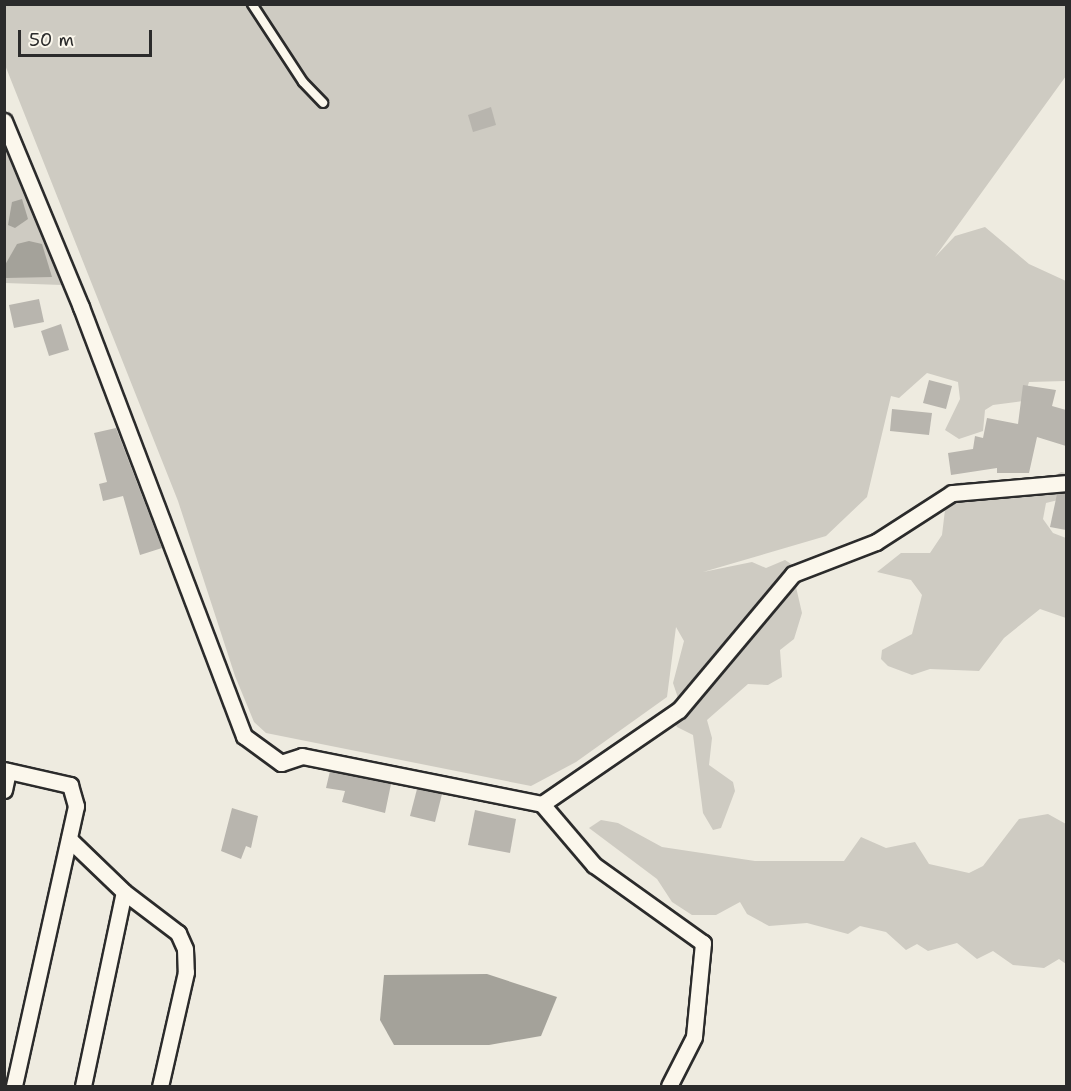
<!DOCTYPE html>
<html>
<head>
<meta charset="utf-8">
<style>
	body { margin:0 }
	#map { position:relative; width:1071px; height:1091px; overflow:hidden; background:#eeebe0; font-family:"Shantell Sans",sans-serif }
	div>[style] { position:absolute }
	.green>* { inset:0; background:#cecbc2 }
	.water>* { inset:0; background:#a4a29a }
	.building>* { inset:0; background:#b8b5ae }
	.roads { filter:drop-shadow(2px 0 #2b2b2b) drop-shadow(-2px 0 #2b2b2b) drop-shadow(0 2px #2b2b2b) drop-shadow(0 -2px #2b2b2b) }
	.lane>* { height:8px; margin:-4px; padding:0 4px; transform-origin:4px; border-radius:4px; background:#fbf7ec }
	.street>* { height:15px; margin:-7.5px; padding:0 7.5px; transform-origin:7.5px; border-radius:7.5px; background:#fbf7ec }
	span { translate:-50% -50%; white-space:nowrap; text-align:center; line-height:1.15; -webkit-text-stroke:4.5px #fbf7ec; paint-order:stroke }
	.frame { position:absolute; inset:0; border:6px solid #2b2b2b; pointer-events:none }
	.scale { position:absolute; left:18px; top:30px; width:134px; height:27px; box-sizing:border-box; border:3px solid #2b2b2b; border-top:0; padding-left:8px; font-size:18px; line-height:21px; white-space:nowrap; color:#2b2b2b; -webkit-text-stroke:4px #fbf7ec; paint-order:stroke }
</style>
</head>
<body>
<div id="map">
	<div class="green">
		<i style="clip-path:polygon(5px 5px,1066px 5px,1066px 76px,935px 257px,955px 236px,985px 227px,1029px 264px,1066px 281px,1065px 381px,1029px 382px,1023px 401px,993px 405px,985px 410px,983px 431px,959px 439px,945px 430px,960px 399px,958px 382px,927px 373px,899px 398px,891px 396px,867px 497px,826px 536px,703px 572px,752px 562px,766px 568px,785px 560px,799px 569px,796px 587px,802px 613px,794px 639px,780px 650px,782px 677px,768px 685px,748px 684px,707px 720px,712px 738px,709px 765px,733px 782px,735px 791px,721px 828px,713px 830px,703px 813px,693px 735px,677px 727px,673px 719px,679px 701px,673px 683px,684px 641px,676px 627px,667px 697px,576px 762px,531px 786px,266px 733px,254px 722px,235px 676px,178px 501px,5px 65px)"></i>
		<i style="clip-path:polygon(5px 141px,62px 285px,5px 283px)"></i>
		<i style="clip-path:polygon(1061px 472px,1066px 473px,1066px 498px,1046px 503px,1043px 519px,1053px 533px,1066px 538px,1066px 618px,1040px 609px,1004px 638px,979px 671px,930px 669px,912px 675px,888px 666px,881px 659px,882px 650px,912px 634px,922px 595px,911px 580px,877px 572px,901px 553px,930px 553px,942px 535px,947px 493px,961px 482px,1045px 482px)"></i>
		<i style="clip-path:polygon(1048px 814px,1066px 824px,1066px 964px,1059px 959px,1044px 968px,1013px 965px,993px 951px,977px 959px,957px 943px,928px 951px,917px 944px,906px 950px,886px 932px,860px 926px,848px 934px,807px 923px,769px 926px,747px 914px,740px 902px,716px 915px,692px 915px,672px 902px,657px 879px,589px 828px,601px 820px,618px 823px,662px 847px,755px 861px,844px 861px,861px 837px,886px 848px,915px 842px,929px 864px,969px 873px,983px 866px,1019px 819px)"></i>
	</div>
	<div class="water">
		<i style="clip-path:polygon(22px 199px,28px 219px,15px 228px,8px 225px,12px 202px)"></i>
		<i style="clip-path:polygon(29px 241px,42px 244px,52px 277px,5px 278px,5px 265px,17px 244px)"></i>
		<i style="clip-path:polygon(487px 974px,557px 997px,541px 1036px,489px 1045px,394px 1045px,380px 1020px,384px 975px)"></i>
	</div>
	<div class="building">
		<i style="clip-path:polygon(491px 107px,496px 125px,473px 132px,468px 115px)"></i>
		<i style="clip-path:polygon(39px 299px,44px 322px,14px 328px,9px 305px)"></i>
		<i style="clip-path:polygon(61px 324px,69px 350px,49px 356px,41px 331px)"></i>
		<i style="clip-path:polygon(929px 380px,952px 386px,946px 409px,923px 403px)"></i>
		<i style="clip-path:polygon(1023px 385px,1056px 390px,1052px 406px,1066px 410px,1066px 446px,1037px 437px,1029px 473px,997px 473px,997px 468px,951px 475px,948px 453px,973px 449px,975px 436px,983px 438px,987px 418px,1018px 424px)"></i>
		<i style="clip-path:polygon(892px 409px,932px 413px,929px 435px,890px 431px)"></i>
		<i style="clip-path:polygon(116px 428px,162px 548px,140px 555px,123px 496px,103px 501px,99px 484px,107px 482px,94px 433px)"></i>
		<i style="clip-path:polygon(1066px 493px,1066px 530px,1050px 527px,1057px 494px)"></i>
		<i style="clip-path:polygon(330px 771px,391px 784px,385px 813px,342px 802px,345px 791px,326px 788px)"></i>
		<i style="clip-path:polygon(417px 789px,442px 794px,435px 822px,410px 816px)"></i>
		<i style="clip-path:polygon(232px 808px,258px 816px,251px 848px,246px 846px,241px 859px,221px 851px)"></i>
		<i style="clip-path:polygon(475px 810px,516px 819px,510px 853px,468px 845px)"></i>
	</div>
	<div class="roads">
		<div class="lane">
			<i style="left:252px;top:4px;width:93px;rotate:56.8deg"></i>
			<i style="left:303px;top:82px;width:29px;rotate:46deg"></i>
		</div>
		<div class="street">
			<i style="left:4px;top:121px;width:201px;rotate:67.5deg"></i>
			<i style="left:81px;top:307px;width:459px;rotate:69.2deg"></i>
			<i style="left:244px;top:736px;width:46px;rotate:36.1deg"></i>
			<i style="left:281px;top:763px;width:22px;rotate:-18deg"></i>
			<i style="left:302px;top:756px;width:245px;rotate:11.3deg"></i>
			<i style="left:542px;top:804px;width:166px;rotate:-34.5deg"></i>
			<i style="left:679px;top:710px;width:177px;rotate:-50deg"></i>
			<i style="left:793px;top:574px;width:89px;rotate:-21.1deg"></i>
			<i style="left:876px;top:542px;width:90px;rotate:-32.8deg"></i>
			<i style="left:952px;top:493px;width:114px;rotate:-5deg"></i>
			<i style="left:4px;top:770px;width:68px;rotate:12.8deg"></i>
			<i style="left:70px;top:785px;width:22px;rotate:74deg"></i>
			<i style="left:76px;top:806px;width:287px;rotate:102.5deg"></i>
			<i style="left:4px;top:790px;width:19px;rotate:-78deg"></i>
			<i style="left:542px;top:804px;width:80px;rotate:49.6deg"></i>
			<i style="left:594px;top:865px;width:134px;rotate:35.6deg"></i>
			<i style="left:703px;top:943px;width:94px;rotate:95.5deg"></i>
			<i style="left:694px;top:1037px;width:55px;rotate:117deg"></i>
			<i style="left:69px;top:839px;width:76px;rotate:43.9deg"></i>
			<i style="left:124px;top:892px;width:68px;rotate:37.2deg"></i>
			<i style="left:178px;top:933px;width:17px;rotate:66deg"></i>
			<i style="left:185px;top:949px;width:23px;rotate:88deg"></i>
			<i style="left:186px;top:972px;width:117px;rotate:102.8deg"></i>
			<i style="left:83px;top:1086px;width:198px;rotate:-78.1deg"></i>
		</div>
	</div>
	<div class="frame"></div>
	<div class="scale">50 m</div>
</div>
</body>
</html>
